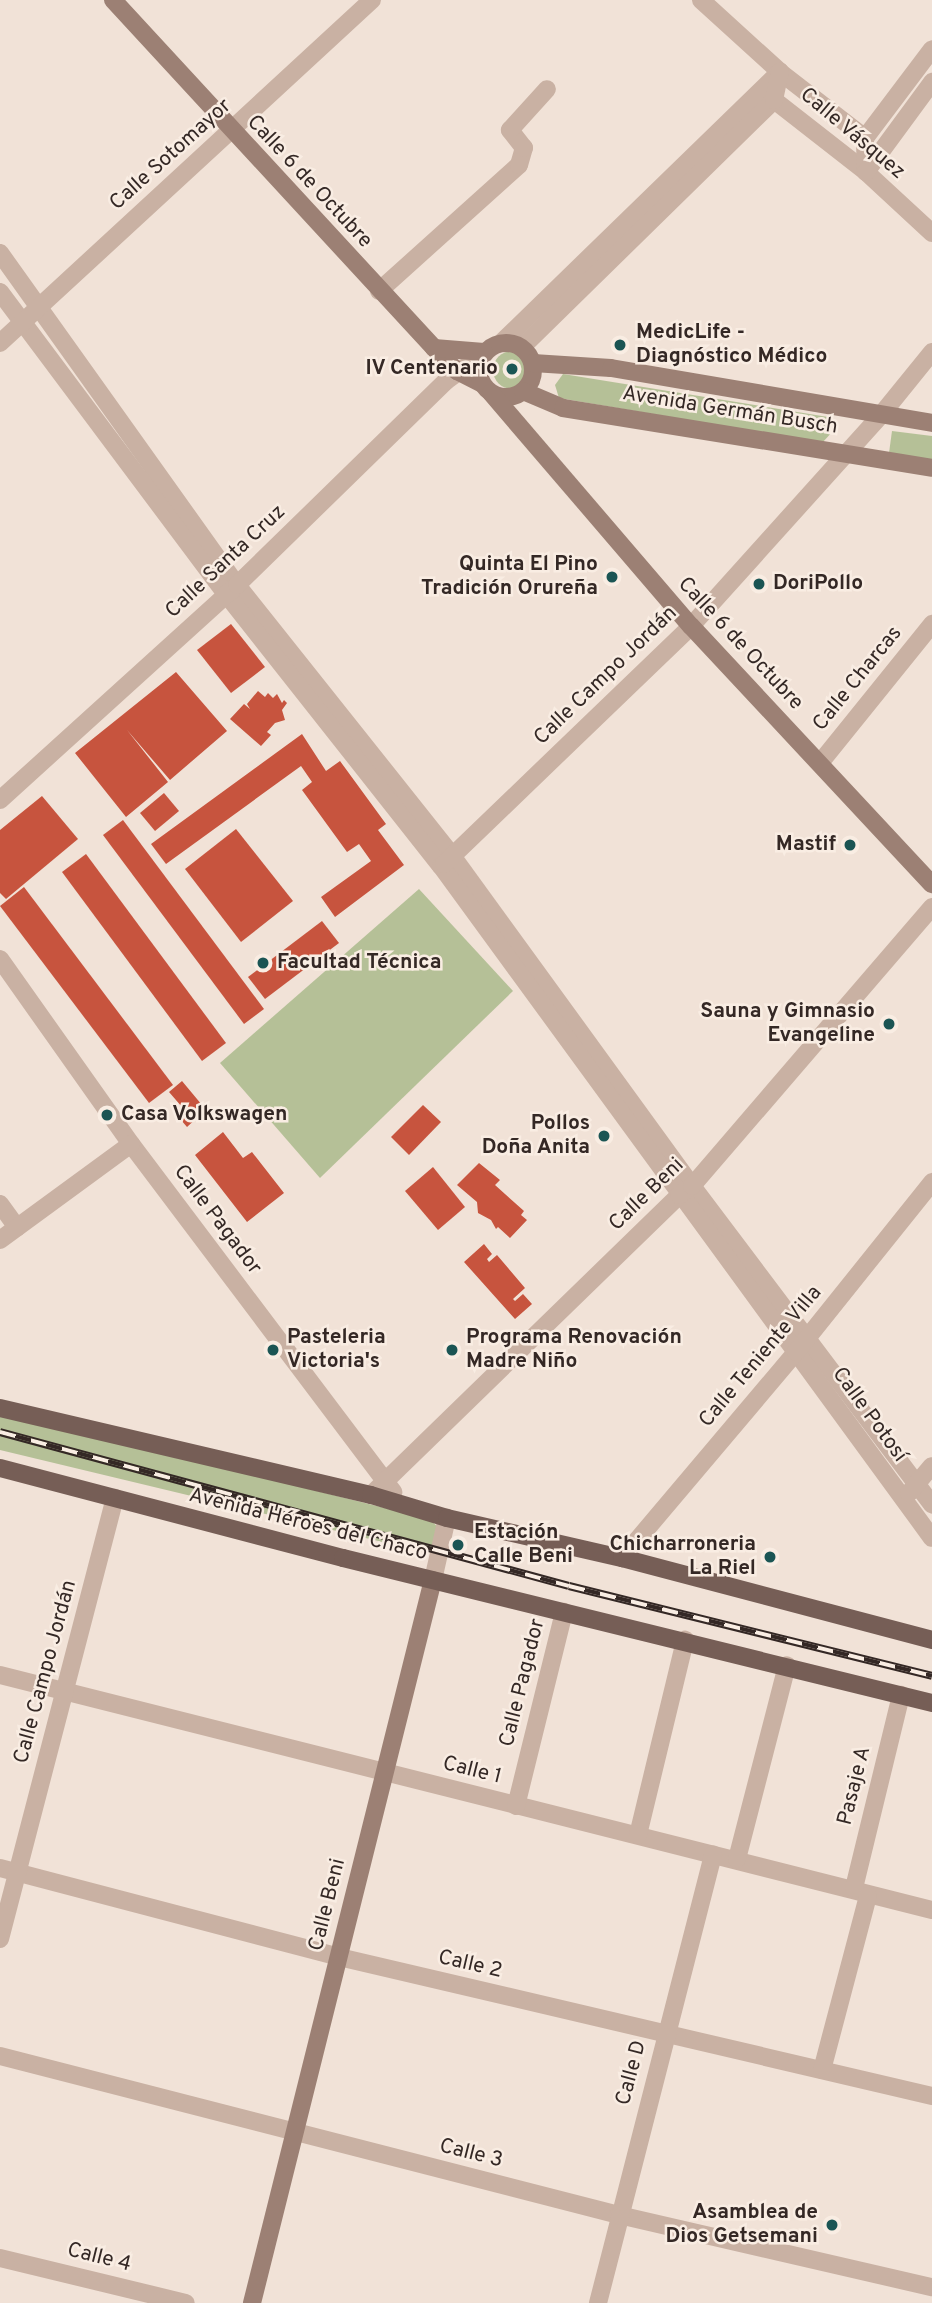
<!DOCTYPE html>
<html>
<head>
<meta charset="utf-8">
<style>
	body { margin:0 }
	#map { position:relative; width:932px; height:2303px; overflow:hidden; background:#f1e2d7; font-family:Overpass,sans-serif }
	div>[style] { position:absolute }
	.green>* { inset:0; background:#b5c097 }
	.round { border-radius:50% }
	.building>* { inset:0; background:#c7543e }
	.street>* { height:18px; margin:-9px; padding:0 9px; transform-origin:9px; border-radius:9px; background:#c9b1a3 }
	.secondary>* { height:18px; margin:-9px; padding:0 9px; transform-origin:9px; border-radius:9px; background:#9c8074 }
	.secondary>.ring { margin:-9px; padding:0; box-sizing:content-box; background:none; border:18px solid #9c8074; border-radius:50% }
	.primary>* { height:18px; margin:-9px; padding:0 9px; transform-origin:9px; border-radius:9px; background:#765e56 }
	.rail>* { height:8px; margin-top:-4px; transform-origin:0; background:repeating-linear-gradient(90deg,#f9ede3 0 16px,#342825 0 32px); box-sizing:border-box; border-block:2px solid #342825 }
	.dots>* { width:19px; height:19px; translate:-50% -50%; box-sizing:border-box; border:4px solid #f9ede3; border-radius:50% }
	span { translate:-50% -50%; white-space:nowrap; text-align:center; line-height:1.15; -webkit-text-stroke:5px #f9ede3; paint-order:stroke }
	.street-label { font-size:21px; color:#342825 }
	.poi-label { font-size:21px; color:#342825; font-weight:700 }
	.left { translate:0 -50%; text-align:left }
	.right { translate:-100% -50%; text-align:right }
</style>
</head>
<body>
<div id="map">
	<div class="green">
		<i class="round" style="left:493px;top:351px;width:38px;height:38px"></i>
		<i style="clip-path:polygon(563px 374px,828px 417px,834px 430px,822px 443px,559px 398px,555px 385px)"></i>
		<i style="clip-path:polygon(892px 431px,932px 436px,932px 460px,889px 453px)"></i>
		<i style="clip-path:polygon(419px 889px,513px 991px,320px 1178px,220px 1063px)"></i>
		<i style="clip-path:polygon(0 1412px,429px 1519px,438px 1527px,437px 1536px,428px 1553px,0 1450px)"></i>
	</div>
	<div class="building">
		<i style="clip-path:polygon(231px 624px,265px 667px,231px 693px,197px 650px)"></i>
		<i style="clip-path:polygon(176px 672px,227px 731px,170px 780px,127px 730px,168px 782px,126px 817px,75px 753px)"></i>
		<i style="clip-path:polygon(258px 691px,265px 697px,268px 693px,273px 698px,277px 694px,282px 703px,284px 700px,287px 703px,282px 710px,285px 720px,275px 723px,267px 732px,271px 735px,261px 746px,230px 719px,244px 704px,250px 709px,247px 704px)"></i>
		<i style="clip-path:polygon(302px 734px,326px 771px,340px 761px,386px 824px,378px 830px,404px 865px,335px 917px,321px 897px,371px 861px,359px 844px,347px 852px,302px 790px,312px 782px,301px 766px,166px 864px,151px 844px)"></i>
		<i style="clip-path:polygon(164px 793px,179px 811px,155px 831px,140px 813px)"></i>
		<i style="clip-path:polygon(42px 796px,78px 839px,6px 899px,0 893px,0 830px)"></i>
		<i style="clip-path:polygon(123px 820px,264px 1009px,244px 1024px,103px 835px)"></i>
		<i style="clip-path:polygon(236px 829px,293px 901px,241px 942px,185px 869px)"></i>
		<i style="clip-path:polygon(86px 854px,226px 1043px,202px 1061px,62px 872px)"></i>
		<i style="clip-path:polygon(24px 887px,173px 1085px,149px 1103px,0 906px)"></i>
		<i style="clip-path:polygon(322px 921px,339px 943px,265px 999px,248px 977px)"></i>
		<i style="clip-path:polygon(182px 1081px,202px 1105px,194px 1111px,199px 1116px,187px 1127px,175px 1113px,182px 1107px,169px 1092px)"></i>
		<i style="clip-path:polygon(423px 1105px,441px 1122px,409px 1155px,391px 1137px)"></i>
		<i style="clip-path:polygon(223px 1132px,243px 1158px,252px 1152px,284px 1193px,247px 1222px,195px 1155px)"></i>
		<i style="clip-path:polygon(479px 1163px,500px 1180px,495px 1185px,524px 1211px,521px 1215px,527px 1220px,510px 1238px,498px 1227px,496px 1229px,491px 1220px,478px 1213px,477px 1202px,457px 1185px)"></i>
		<i style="clip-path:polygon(433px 1167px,465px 1207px,438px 1230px,405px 1191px)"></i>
		<i style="clip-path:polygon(484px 1244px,492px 1254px,487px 1259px,489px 1262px,497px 1255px,525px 1288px,513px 1299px,515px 1301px,523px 1294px,532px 1304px,515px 1319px,464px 1262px)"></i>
	</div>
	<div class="street">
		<i style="left:701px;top:0;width:107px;rotate:42.3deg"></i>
		<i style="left:780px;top:72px;width:108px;rotate:37.8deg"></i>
		<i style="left:774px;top:100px;width:117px;rotate:38deg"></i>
		<i style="left:866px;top:172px;width:90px;rotate:42.7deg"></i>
		<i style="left:866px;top:172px;width:34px;rotate:-92deg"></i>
		<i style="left:865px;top:138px;width:111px;rotate:-53deg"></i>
		<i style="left:866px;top:172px;width:112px;rotate:-53.7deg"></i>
		<i style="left:0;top:253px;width:408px;rotate:54.5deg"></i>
		<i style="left:237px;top:585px;width:347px;rotate:51.5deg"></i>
		<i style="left:453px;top:857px;width:407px;rotate:54deg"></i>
		<i style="left:692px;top:1186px;width:399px;rotate:53deg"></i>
		<i style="left:379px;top:291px;width:188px;rotate:-42deg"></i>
		<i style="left:519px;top:165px;width:18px;rotate:-74deg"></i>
		<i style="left:524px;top:148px;width:23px;rotate:-128deg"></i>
		<i style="left:510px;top:130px;width:55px;rotate:-47.9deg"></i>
		<i style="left:0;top:292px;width:377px;rotate:53.2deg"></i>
		<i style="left:226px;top:594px;width:347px;rotate:51.7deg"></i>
		<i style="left:441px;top:866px;width:832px;rotate:53.85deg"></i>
		<i style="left:0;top:343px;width:506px;rotate:-42.68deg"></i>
		<i style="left:501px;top:343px;width:389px;rotate:-44.2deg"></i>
		<i style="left:522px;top:347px;width:353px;rotate:-44.4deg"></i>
		<i style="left:774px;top:100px;width:29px;rotate:-78deg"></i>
		<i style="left:820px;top:763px;width:179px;rotate:-51.1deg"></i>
		<i style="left:0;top:800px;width:320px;rotate:-42.2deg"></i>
		<i style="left:237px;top:585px;width:292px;rotate:-44.3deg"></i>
		<i style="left:446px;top:381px;width:44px;rotate:-35.8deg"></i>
		<i style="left:444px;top:864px;width:343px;rotate:-43.9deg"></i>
		<i style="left:691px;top:626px;width:284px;rotate:-48deg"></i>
		<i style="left:881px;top:415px;width:81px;rotate:-51deg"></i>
		<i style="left:0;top:959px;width:227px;rotate:54.7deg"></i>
		<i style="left:131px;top:1144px;width:436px;rotate:53deg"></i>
		<i style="left:0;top:1204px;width:29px;rotate:54deg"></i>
		<i style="left:0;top:1240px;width:162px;rotate:-36.2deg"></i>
		<i style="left:909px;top:1493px;width:35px;rotate:-50deg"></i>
		<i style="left:371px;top:1495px;width:430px;rotate:-44.2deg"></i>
		<i style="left:679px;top:1195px;width:16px;rotate:-35deg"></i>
		<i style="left:692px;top:1186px;width:368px;rotate:-49.3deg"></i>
		<i style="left:622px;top:1558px;width:270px;rotate:-49.8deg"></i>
		<i style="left:796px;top:1352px;width:218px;rotate:-51.3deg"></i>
		<i style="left:433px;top:1580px;width:64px;rotate:-77.3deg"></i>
		<i style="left:0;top:1675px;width:961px;rotate:14.15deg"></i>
		<i style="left:516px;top:1806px;width:200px;rotate:-76.1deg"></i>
		<i style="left:638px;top:1835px;width:201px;rotate:-76.4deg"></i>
		<i style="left:737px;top:1859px;width:200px;rotate:-75.5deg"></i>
		<i style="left:0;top:1868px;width:350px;rotate:14.7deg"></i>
		<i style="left:339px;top:1957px;width:609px;rotate:13.19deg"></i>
		<i style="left:854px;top:1888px;width:199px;rotate:-76.3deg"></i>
		<i style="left:0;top:1939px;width:456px;rotate:-75.4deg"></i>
		<i style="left:0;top:2056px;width:639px;rotate:14.41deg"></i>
		<i style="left:619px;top:2215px;width:321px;rotate:13deg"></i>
		<i style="left:822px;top:2070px;width:180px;rotate:-75.2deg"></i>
		<i style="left:0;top:2258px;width:191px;rotate:13.6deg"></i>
		<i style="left:598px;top:2303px;width:463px;rotate:-75.6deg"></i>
	</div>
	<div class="secondary">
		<i style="left:113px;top:0;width:473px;rotate:47.3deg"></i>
		<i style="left:434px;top:348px;width:33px;rotate:45deg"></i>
		<i style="left:457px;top:371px;width:27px;rotate:27deg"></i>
		<i class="ring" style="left:479px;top:343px;width:36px;height:36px"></i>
		<i style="left:434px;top:348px;width:50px;rotate:4.6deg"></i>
		<i style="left:533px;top:363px;width:78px;rotate:3.7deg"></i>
		<i style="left:611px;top:368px;width:326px;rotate:9.7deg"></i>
		<i style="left:523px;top:391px;width:43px;rotate:23deg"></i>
		<i style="left:563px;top:408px;width:374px;rotate:9.2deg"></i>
		<i style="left:491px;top:393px;width:307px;rotate:49.4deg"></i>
		<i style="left:691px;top:626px;width:353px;rotate:47deg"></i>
		<i style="left:252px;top:2303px;width:745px;rotate:-75.95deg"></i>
	</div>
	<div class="primary">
		<i style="left:0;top:1408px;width:381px;rotate:13.2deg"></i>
		<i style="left:371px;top:1495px;width:79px;rotate:16.8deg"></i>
		<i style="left:447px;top:1518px;width:180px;rotate:12.9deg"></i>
		<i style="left:622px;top:1558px;width:321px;rotate:14.8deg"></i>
		<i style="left:0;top:1468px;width:355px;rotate:14.7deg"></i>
		<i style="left:343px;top:1558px;width:607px;rotate:13.83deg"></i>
	</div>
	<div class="rail">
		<i style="left:0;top:1432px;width:589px;rotate:15.14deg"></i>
		<i style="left:569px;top:1586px;width:374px;rotate:13.9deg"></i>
	</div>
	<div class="dots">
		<i style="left:620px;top:345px;background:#1b5554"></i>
		<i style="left:512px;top:369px;background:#1b5554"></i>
		<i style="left:612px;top:577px;background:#1b5554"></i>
		<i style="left:759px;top:584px;background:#1b5554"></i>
		<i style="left:850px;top:845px;background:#1b5554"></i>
		<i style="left:263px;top:963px;background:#1b5554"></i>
		<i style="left:889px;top:1024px;background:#1b5554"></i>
		<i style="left:107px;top:1115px;background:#1b5554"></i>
		<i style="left:604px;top:1136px;background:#1b5554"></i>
		<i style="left:273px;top:1350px;background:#1b5554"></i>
		<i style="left:452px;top:1350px;background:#1b5554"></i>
		<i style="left:458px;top:1545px;background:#1b5554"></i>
		<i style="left:770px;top:1557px;background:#1b5554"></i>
		<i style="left:832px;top:2225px;background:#1b5554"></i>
	</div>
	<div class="street-label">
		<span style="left:852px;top:134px;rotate:40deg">Calle Vásquez</span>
		<span style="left:171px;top:155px;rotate:-42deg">Calle Sotomayor</span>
		<span style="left:309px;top:182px;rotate:47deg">Calle 6 de Octubre</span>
		<span style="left:730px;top:411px;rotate:9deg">Avenida Germán Busch</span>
		<span style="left:226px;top:562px;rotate:-43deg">Calle Santa Cruz</span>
		<span style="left:740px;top:644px;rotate:47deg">Calle 6 de Octubre</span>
		<span style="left:606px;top:676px;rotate:-44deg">Calle Campo Jordán</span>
		<span style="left:858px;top:679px;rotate:-51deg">Calle Charcas</span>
		<span style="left:647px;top:1195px;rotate:-44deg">Calle Beni</span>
		<span style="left:217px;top:1220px;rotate:53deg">Calle Pagador</span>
		<span style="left:761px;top:1357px;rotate:-50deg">Calle Teniente Villa</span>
		<span style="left:869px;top:1415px;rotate:54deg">Calle Potosí</span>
		<span style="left:308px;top:1525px;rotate:14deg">Avenida Héroes del Chaco</span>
		<span style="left:46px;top:1672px;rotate:-75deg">Calle Campo Jordán</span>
		<span style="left:523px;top:1683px;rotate:-76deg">Calle Pagador</span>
		<span style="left:472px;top:1771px;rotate:14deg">Calle 1</span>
		<span style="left:855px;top:1786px;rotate:-76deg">Pasaje A</span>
		<span style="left:328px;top:1905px;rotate:-76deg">Calle Beni</span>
		<span style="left:470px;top:1965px;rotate:13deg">Calle 2</span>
		<span style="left:632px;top:2073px;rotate:-75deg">Calle D</span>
		<span style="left:471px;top:2154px;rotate:14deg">Calle 3</span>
		<span style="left:99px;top:2258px;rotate:14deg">Calle 4</span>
	</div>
	<div class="poi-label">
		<span class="left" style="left:636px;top:345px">MedicLife -<br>Diagnóstico Médico</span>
		<span class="right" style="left:498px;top:369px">IV Centenario</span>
		<span class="right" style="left:598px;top:577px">Quinta El Pino<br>Tradición Orureña</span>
		<span class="left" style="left:773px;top:584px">DoriPollo</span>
		<span class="right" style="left:836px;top:845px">Mastif</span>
		<span class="left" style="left:277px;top:963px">Facultad Técnica</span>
		<span class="right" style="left:875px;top:1024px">Sauna y Gimnasio<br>Evangeline</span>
		<span class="left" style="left:121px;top:1115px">Casa Volkswagen</span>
		<span class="right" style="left:590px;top:1136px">Pollos<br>Doña Anita</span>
		<span class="left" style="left:287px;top:1350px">Pasteleria<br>Victoria's</span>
		<span class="left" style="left:466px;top:1350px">Programa Renovación<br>Madre Niño</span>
		<span class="left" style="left:474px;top:1545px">Estación<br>Calle Beni</span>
		<span class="right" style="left:756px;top:1557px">Chicharroneria<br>La Riel</span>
		<span class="right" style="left:818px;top:2225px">Asamblea de<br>Dios Getsemani</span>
	</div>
</div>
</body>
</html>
